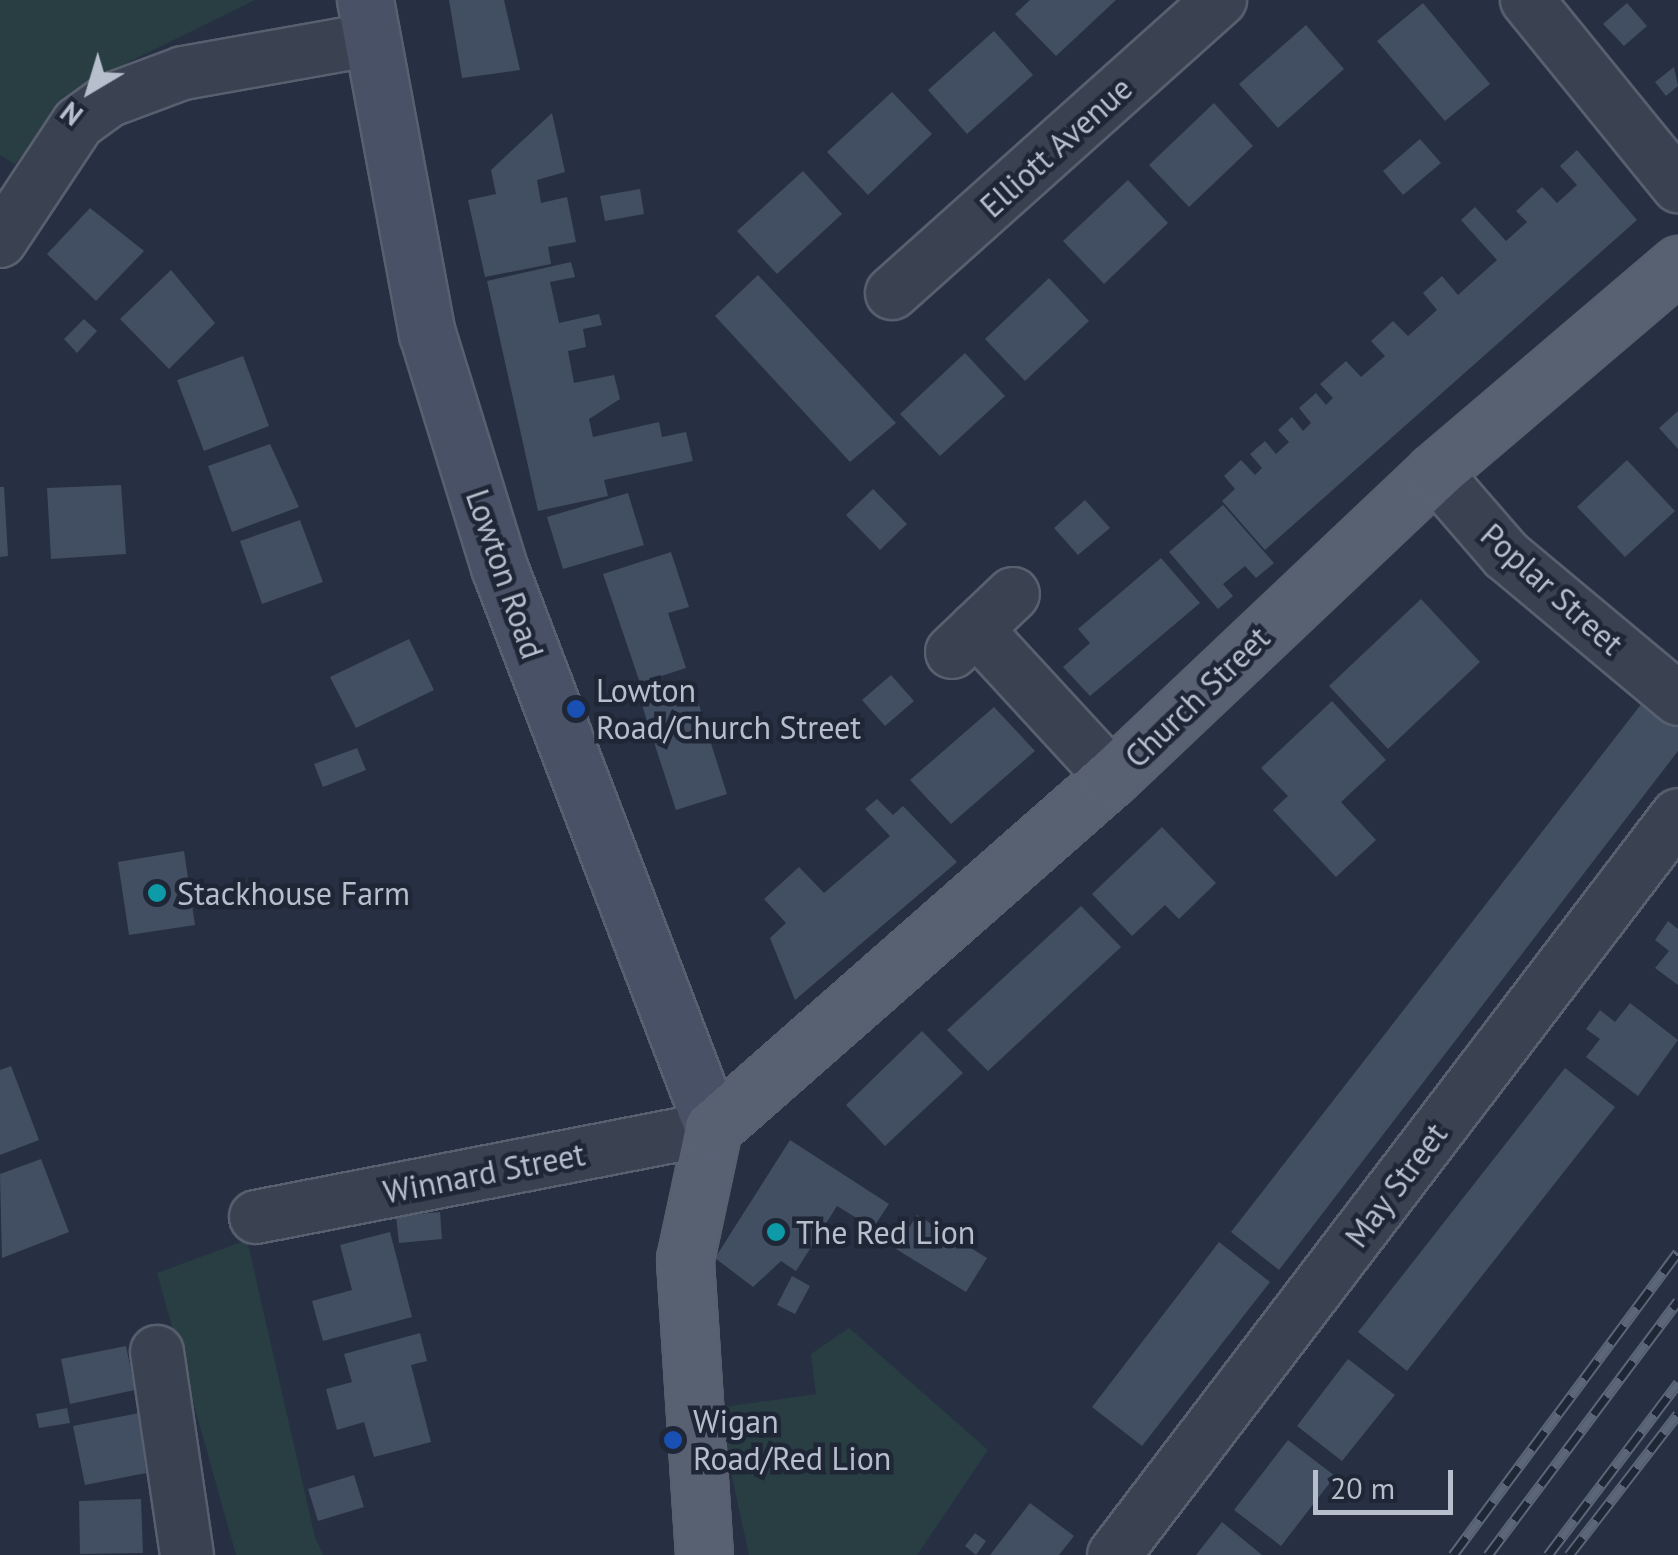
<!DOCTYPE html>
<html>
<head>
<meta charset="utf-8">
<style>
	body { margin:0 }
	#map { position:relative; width:1678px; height:1555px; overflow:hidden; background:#263042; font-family:"PT Sans",sans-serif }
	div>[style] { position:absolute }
	.green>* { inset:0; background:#283e43 }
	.building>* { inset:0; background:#424e62 }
	.roads { filter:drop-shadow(2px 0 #58606f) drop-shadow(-2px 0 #58606f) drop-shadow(0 2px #58606f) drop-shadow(0 -2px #58606f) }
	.minor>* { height:52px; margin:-26px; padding:0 26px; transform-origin:26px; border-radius:26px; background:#3a4252 }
	.secondary>* { height:55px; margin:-27.5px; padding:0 27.5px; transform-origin:27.5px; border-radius:27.5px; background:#485165 }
	.primary>* { height:55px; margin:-27.5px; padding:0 27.5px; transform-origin:27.5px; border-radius:27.5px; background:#586172 }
	.rail>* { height:11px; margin-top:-5.5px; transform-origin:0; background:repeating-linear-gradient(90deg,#1f2737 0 22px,#5c6679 0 44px); box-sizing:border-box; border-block:2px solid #5c6679 }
	.dots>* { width:28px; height:28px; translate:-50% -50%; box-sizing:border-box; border:5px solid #1f2737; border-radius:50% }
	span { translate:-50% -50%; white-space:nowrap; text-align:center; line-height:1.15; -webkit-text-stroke:9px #1f2737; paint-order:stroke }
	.street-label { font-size:32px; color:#b7becc }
	.poi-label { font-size:32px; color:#b7becc }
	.left { translate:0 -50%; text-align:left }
	.north { position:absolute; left:40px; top:40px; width:100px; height:100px; -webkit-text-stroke:8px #1f2737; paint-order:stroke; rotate:218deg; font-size:28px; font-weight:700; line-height:40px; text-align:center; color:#b7becc }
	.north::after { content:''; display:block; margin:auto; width:35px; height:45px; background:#b7becc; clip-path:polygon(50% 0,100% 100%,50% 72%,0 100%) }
	.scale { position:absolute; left:1313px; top:1470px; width:140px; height:45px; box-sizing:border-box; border:5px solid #b7becc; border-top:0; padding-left:12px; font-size:30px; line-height:35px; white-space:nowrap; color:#b7becc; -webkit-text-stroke:8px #1f2737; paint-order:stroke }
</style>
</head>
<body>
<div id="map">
	<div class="green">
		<i style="clip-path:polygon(0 0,255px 0,84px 84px,15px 164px,0 155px)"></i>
		<i style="clip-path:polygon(247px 1240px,315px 1537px,323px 1555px,236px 1555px,157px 1273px)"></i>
		<i style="clip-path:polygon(849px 1328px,988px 1450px,917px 1555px,749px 1555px,717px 1408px,816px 1394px,811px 1354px)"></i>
	</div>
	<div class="building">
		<i style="clip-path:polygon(449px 0,504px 0,520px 70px,462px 78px)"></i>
		<i style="clip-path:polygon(1030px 0,1116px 0,1056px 56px,1015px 14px)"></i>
		<i style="clip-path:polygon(1423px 3px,1490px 84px,1445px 121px,1377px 41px)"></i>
		<i style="clip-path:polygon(1627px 3px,1647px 26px,1624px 46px,1603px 24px)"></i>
		<i style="clip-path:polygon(1306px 25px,1344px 69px,1278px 128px,1239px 84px)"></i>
		<i style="clip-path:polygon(994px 31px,1033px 75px,967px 134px,928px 90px)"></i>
		<i style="clip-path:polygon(1674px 67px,1678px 86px,1666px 96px,1655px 82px)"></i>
		<i style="clip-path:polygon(892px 92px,932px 134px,868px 195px,827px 152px)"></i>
		<i style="clip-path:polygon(1214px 103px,1253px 146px,1189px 207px,1149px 165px)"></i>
		<i style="clip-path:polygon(552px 113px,565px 172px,537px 180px,541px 203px,567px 197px,576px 242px,548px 247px,551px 264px,485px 277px,468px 200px,496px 194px,491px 170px)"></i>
		<i style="clip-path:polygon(1420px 139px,1441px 163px,1403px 195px,1383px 171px)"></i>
		<i style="clip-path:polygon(1577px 150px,1637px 220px,1265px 550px,1222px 501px,1235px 489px,1224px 476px,1241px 460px,1255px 475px,1262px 468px,1250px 454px,1265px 441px,1276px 454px,1289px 442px,1278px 430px,1292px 417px,1303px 431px,1311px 423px,1299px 408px,1316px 393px,1326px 405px,1333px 398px,1320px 384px,1346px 361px,1361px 377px,1385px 356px,1371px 341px,1393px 321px,1408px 336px,1437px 310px,1423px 293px,1442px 276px,1458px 295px,1497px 260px,1461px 220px,1475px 207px,1506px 241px,1527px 222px,1516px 211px,1542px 187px,1557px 203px,1577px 185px,1560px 166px)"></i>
		<i style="clip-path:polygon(803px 171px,842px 214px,777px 274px,737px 231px)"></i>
		<i style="clip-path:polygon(1128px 180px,1168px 223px,1104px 284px,1063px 241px)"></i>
		<i style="clip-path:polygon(640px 189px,644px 214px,605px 221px,600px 196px)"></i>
		<i style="clip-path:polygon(90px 208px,144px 251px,96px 301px,47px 254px)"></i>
		<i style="clip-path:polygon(571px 262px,575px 277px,550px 282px,559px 323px,599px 314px,602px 325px,583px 329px,586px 347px,568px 351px,574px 383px,614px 375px,620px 399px,589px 419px,593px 437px,659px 422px,662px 437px,686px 432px,693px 461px,604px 480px,608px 496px,538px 511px,487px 281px)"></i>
		<i style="clip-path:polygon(171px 270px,215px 323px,169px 369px,120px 319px)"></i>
		<i style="clip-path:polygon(758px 275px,896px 423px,850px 462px,715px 316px)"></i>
		<i style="clip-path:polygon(1049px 278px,1089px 321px,1025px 381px,985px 339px)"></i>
		<i style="clip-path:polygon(84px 319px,97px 331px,77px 353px,64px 339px)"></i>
		<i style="clip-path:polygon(965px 353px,1005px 396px,940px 456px,900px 414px)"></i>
		<i style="clip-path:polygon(243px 356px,269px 426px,204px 451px,177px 380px)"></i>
		<i style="clip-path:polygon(1678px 411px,1678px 449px,1659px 428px)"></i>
		<i style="clip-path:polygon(270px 444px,299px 507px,232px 532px,208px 466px)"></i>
		<i style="clip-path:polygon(1627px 460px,1675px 511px,1625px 557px,1577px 507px)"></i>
		<i style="clip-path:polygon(121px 485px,126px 554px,51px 559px,47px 488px)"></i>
		<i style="clip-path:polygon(0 487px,4px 487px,8px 556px,0 557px)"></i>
		<i style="clip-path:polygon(873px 489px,907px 524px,880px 550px,846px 515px)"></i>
		<i style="clip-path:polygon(628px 493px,644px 545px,563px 569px,547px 517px)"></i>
		<i style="clip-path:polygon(1085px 500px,1110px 528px,1078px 555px,1054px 528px)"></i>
		<i style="clip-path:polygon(1223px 505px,1274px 563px,1256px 578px,1245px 566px,1223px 584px,1233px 596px,1218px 609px,1169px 552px)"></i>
		<i style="clip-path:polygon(300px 520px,323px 582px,262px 604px,240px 541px)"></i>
		<i style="clip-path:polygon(671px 552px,689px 607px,668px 613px,686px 668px,640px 683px,603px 574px)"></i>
		<i style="clip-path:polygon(1161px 558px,1200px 603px,1090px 696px,1063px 667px,1090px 643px,1078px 629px)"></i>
		<i style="clip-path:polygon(1421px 599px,1480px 662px,1388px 749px,1329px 686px)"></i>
		<i style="clip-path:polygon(409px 639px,434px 690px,356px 728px,330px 677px)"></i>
		<i style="clip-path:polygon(891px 675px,914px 701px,885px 726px,862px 700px)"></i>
		<i style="clip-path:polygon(693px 686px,727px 794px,676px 810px,641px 702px)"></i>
		<i style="clip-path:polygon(1646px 698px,1678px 723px,1678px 751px,1279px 1270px,1231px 1232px)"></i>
		<i style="clip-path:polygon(1332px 701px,1386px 760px,1341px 802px,1376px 840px,1336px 877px,1273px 810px,1288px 796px,1261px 768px)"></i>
		<i style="clip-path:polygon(994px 707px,1035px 751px,951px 824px,910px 780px)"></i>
		<i style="clip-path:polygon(357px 748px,366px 770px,323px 787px,314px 764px)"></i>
		<i style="clip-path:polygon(877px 799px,893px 815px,903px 806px,957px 862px,795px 1000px,770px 938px,786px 923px,764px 899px,799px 867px,824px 893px,890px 836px,865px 809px)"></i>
		<i style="clip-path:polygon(1162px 827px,1216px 883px,1179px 919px,1165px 905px,1132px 936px,1092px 894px)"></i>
		<i style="clip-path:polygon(184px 851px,195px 925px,129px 935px,118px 862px)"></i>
		<i style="clip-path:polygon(1081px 906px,1121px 947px,988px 1071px,947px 1030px)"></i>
		<i style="clip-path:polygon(1668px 921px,1678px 929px,1678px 985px,1655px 968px,1669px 951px,1655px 940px)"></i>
		<i style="clip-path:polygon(1630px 1003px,1678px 1040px,1638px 1096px,1586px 1057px,1600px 1039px,1586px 1029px,1600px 1010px,1615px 1022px)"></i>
		<i style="clip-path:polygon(922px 1031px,963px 1073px,885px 1146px,846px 1105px)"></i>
		<i style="clip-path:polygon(11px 1066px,39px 1140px,0 1155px,0 1070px)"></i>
		<i style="clip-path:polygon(1565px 1068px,1615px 1107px,1407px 1371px,1358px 1332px)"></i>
		<i style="clip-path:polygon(790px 1140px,889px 1204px,873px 1228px,837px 1206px,796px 1271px,781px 1261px,753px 1287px,715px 1258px)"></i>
		<i style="clip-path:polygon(41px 1159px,69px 1232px,2px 1258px,0 1174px)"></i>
		<i style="clip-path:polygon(440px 1212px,442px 1239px,399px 1243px,396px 1216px)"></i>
		<i style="clip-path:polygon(917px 1215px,987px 1258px,966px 1292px,896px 1249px)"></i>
		<i style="clip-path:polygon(390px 1232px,412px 1317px,323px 1341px,312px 1301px,352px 1290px,340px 1245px)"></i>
		<i style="clip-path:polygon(1219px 1242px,1270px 1282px,1142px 1446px,1092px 1407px)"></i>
		<i style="clip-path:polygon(792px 1276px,810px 1286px,795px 1314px,777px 1305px)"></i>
		<i style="clip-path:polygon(420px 1333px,427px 1361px,411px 1365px,431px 1442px,374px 1457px,364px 1422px,337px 1430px,326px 1389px,352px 1382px,344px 1354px)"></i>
		<i style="clip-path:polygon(126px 1346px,135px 1390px,70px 1404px,61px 1359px)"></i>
		<i style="clip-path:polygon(1348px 1359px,1395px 1395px,1342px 1461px,1297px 1426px)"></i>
		<i style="clip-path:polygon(67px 1408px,70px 1423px,39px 1428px,36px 1414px)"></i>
		<i style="clip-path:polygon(139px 1413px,146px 1473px,85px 1485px,73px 1426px)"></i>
		<i style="clip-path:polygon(1288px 1440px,1335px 1476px,1281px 1546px,1234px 1510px)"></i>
		<i style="clip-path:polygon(354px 1475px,364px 1507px,318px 1521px,308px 1489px)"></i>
		<i style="clip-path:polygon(141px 1499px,143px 1553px,80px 1554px,79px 1501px)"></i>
		<i style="clip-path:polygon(1030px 1503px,1074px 1536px,1059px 1555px,990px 1555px)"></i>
		<i style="clip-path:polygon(1222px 1522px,1262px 1555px,1196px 1555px)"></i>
		<i style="clip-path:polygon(975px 1533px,986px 1541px,976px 1555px,965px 1546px)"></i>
	</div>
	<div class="roads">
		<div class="minor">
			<i style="left:1527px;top:0;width:240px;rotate:50.9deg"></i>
			<i style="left:0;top:241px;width:141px;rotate:-56.5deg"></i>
			<i style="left:78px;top:123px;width:37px;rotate:-36deg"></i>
			<i style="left:108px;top:101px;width:80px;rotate:-20.5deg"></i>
			<i style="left:183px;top:73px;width:193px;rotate:-10.1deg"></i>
			<i style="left:892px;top:293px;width:440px;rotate:-41.8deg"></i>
			<i style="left:1434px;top:472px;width:110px;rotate:49.1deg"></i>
			<i style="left:1506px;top:555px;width:224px;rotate:39.9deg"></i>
			<i style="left:976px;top:629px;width:201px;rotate:47.4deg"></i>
			<i style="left:952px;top:652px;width:84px;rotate:-43.6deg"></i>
			<i style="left:256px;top:1217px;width:466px;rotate:-11deg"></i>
			<i style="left:157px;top:1352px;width:205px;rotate:81.6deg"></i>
			<i style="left:1114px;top:1555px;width:930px;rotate:-52.69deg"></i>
		</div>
		<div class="secondary">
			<i style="left:365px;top:0;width:339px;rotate:79.5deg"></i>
			<i style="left:427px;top:333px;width:245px;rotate:72.9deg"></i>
			<i style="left:499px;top:567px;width:600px;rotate:69.12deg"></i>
		</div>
		<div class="primary">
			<i style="left:704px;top:1555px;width:297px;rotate:-93.7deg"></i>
			<i style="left:685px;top:1259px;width:134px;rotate:-77.9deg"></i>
			<i style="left:713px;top:1128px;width:531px;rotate:-41.34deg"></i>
			<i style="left:1112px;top:777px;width:444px;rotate:-43.4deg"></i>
			<i style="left:1434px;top:472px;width:321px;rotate:-40.4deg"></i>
		</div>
	</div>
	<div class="rail">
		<i style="left:1453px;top:1555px;width:377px;rotate:-53.4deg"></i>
		<i style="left:1488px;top:1555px;width:317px;rotate:-53.2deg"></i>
		<i style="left:1548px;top:1555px;width:216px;rotate:-52.9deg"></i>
		<i style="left:1569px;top:1555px;width:178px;rotate:-52.3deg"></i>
	</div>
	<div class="dots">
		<i style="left:576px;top:709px;background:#1a4fb4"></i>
		<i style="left:157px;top:893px;background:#0f9aa8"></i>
		<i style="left:776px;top:1232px;background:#0f9aa8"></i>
		<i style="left:673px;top:1440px;background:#1a4fb4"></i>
	</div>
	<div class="street-label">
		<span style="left:1056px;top:147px;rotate:-42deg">Elliott Avenue</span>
		<span style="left:505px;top:574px;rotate:71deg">Lowton Road</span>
		<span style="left:1552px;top:589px;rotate:42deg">Poplar Street</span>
		<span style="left:1197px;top:697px;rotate:-44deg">Church Street</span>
		<span style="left:484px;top:1173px;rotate:-11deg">Winnard Street</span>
		<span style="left:1396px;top:1185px;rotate:-53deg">May Street</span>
	</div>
	<div class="poi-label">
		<span class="left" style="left:596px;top:709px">Lowton<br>Road/Church Street</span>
		<span class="left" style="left:177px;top:893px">Stackhouse Farm</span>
		<span class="left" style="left:796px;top:1232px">The Red Lion</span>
		<span class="left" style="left:693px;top:1440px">Wigan<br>Road/Red Lion</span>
	</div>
	<div class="north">N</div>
	<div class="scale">20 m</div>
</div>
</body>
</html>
